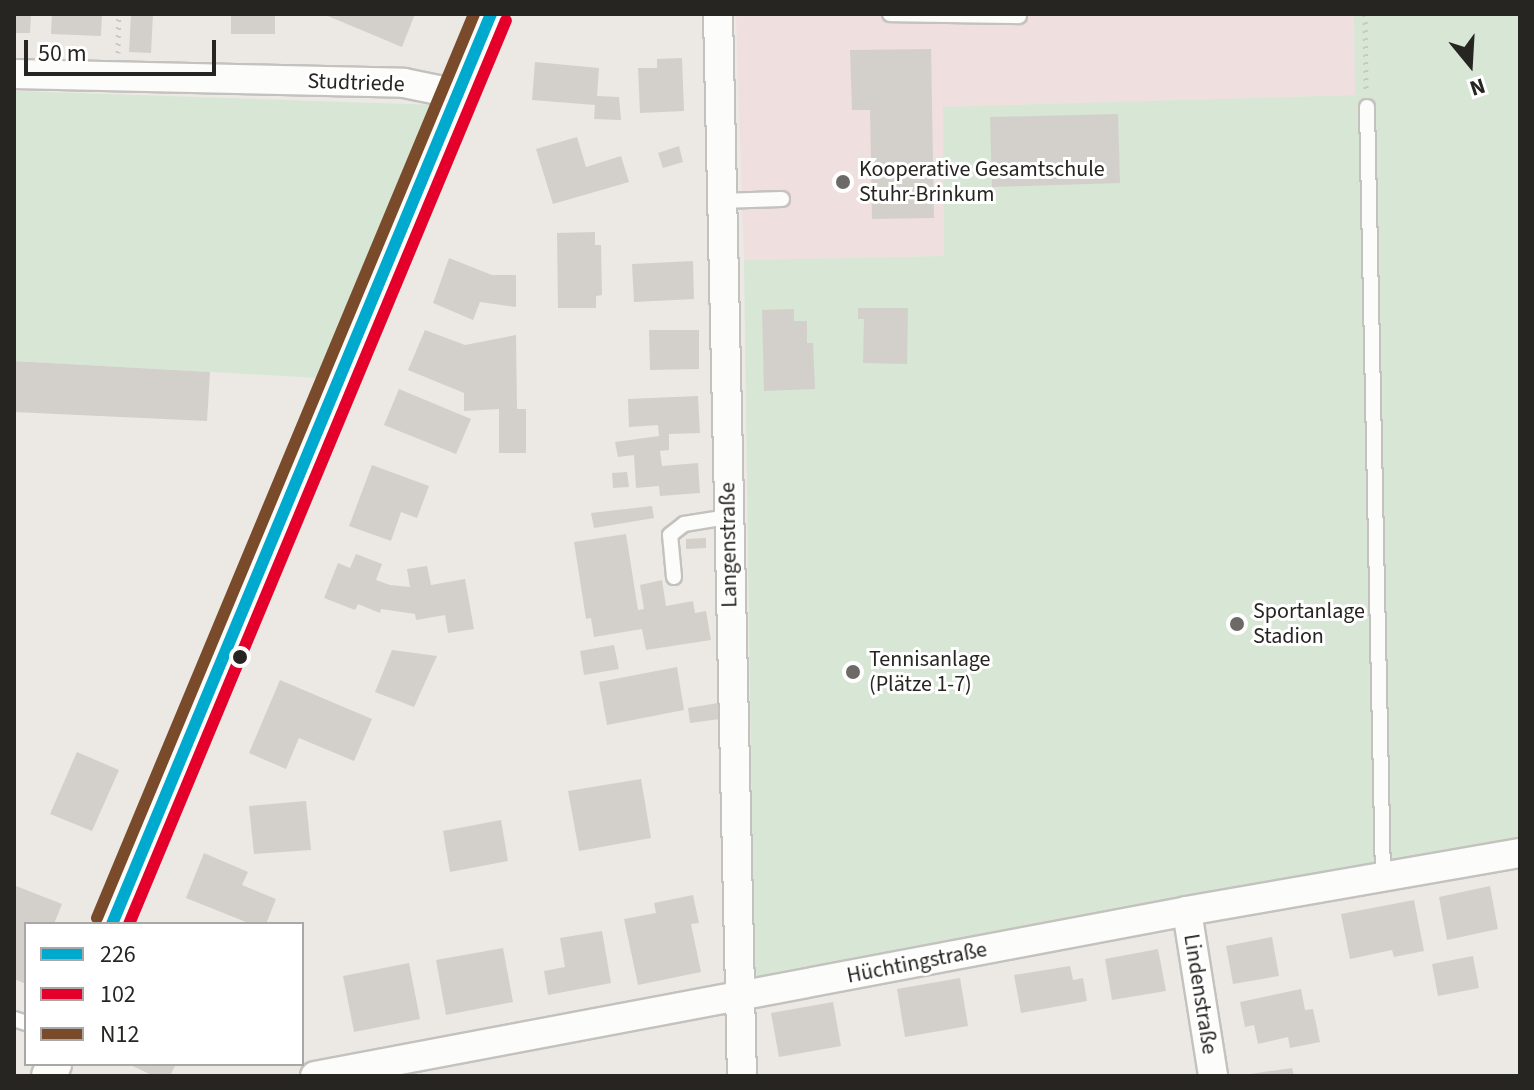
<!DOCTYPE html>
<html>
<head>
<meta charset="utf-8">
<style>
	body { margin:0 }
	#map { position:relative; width:1534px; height:1090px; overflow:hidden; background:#ece8e4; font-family:"Source Sans 3",sans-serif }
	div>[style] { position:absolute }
	.education>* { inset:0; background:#f0dfdf }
	.green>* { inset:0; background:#d7e6d5 }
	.building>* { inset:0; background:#d3d0cc }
	.path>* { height:5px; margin-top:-2.5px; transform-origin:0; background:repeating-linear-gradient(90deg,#c9c8c6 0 2px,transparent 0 8px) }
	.roads { filter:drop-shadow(2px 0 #c4c2be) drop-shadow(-2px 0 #c4c2be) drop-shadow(0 2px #c4c2be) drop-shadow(0 -2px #c4c2be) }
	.service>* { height:14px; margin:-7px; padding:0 7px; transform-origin:7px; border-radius:7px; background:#fcfcfb }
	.minor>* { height:28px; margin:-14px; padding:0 14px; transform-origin:14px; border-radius:14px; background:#fcfcfb }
	.tertiary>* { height:34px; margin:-17px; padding:0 17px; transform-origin:17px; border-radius:17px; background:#fcfcfb }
	.bus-1>* { height:12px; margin:-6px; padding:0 6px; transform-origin:6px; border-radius:6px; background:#00a9ce }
	.bus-2>* { height:12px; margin:-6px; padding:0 6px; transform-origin:6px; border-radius:6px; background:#e4002b }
	.bus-3>* { height:12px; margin:-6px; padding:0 6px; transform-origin:6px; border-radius:6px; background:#7a4b2a }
	.dots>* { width:22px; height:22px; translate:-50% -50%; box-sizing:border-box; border:4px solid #fff; border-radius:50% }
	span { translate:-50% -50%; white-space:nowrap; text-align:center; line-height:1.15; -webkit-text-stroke:6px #fff; paint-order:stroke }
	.street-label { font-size:22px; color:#272522 }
	.poi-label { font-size:22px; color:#272522 }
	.left { translate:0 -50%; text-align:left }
	.frame { position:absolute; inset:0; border:16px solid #272522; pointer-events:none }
	.legend { position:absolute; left:24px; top:922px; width:280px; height:144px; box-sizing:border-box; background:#fff; border:2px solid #a9a8a7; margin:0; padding:10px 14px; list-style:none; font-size:24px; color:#272522 }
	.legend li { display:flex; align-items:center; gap:16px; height:40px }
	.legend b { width:40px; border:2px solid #a9a8a7 }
	.north { position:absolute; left:1430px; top:24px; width:80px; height:80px; -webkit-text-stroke:6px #fff; paint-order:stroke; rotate:162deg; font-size:22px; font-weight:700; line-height:32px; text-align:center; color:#272522 }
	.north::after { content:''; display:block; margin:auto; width:28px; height:36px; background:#272522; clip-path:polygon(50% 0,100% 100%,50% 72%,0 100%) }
	.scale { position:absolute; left:24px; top:40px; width:192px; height:36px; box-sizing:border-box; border:4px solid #272522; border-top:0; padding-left:10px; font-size:24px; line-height:28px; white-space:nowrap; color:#272522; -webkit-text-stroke:6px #fff; paint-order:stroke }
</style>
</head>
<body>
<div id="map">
	<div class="education">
		<i style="clip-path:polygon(736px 14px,1354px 14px,1356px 95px,944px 107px,944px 256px,744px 260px)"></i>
	</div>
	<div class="green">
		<i style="clip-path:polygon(1354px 14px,1520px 14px,1520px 847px,754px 977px,744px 260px,944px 256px,943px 107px,1355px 95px)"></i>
		<i style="clip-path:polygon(14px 91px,437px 105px,320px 378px,14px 361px)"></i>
	</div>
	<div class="building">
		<i style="clip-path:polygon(14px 14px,31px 14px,30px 33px,14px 33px)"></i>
		<i style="clip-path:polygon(52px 14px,102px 14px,101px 36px,51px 34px)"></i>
		<i style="clip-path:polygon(131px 14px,153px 14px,151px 53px,129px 52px)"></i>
		<i style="clip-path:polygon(231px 14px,275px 14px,275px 34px,231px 34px)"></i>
		<i style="clip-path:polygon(323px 14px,415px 14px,402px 47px)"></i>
		<i style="clip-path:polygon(931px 49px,934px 218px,872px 219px,870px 110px,852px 110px,850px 50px)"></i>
		<i style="clip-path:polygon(682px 58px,684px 111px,640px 113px,638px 68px,657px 68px,657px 59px)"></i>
		<i style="clip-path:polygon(535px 62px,599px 68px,597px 96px,619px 97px,621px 120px,594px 119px,595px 105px,532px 100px)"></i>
		<i style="clip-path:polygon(1118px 114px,1120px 183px,992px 187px,990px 117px)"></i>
		<i style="clip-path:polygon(577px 137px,586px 167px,621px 156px,629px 182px,553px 204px,536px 149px)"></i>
		<i style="clip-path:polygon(679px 146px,683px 162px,663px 168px,658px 153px)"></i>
		<i style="clip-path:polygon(595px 232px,595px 245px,601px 245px,602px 295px,596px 296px,596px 308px,558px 308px,557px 233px)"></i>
		<i style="clip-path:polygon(449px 258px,492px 275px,516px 275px,516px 307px,480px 302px,473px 320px,433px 303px)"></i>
		<i style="clip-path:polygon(693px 261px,694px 299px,634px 302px,632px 264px)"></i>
		<i style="clip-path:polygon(858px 308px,908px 308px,907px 364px,863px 363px,864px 319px,858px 319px)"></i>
		<i style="clip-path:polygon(794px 309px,794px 321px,807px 321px,807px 343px,813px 343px,815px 389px,764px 391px,762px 310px)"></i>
		<i style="clip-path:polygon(425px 330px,465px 345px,516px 335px,517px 409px,526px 409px,526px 453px,499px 453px,499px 409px,464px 411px,464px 393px,408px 370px)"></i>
		<i style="clip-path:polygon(649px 330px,699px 330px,699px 369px,650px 370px)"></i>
		<i style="clip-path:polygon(14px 361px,210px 372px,207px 421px,14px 412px)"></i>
		<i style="clip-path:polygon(399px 389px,471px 419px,456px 454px,384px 425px)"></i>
		<i style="clip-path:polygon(698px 396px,700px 433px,669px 434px,669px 450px,660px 451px,662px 466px,698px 463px,700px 493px,660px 496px,659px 486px,636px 488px,634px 455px,618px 457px,615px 442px,659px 436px,658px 425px,629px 427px,628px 399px)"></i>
		<i style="clip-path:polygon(372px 465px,429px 486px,417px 518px,401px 512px,391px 541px,349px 526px)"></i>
		<i style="clip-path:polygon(627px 472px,629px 487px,613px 488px,612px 473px)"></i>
		<i style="clip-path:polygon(652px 506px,654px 518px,594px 528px,591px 513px)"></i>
		<i style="clip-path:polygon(626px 534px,638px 610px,644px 609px,640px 585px,662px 580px,666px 606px,693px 601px,695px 613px,706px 611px,711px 640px,646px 650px,642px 629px,594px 637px,591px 618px,586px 619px,574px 542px)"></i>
		<i style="clip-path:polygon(706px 538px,706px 548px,686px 549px,686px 539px)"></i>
		<i style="clip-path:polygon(356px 554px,382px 564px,376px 580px,390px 585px,410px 587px,407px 569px,427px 566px,431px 585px,465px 579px,474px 629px,448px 633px,445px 615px,416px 620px,415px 614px,381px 609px,380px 613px,358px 604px,355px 610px,324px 598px,338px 563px,350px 568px)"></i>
		<i style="clip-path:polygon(614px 645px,619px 669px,584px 675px,580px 651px)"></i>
		<i style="clip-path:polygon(392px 650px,437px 656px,414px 707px,375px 692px)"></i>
		<i style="clip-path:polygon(677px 667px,684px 710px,607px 725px,599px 682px)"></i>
		<i style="clip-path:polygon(280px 680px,372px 719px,354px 761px,299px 738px,286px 769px,249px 753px)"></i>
		<i style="clip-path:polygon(718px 703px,720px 719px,690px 723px,688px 708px)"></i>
		<i style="clip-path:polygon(77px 752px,119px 770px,92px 831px,50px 814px)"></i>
		<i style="clip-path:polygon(641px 779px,651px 838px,579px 851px,568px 791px)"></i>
		<i style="clip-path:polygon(306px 801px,311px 850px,254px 854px,249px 806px)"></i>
		<i style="clip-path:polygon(501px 820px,508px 861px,450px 872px,443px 831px)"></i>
		<i style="clip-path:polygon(204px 853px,248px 872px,242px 885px,276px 899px,266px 924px,251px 924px,186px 898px)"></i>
		<i style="clip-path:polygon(16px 886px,62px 904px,54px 924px,26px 924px,26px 984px,14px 979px)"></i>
		<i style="clip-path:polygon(1490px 886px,1498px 929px,1447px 940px,1439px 897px)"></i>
		<i style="clip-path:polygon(693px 895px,699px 923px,691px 924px,701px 972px,638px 985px,624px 919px,656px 913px,654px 903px)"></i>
		<i style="clip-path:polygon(1414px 900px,1424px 951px,1394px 957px,1392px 950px,1350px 959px,1341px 914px)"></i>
		<i style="clip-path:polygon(602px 931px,611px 983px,548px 995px,544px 971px,565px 967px,560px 938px)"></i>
		<i style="clip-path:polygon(1272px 937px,1279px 976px,1233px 984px,1226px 946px)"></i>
		<i style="clip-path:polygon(503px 948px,513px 1002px,446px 1015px,436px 960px)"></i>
		<i style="clip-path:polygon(1158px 949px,1166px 991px,1112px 1000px,1105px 959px)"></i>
		<i style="clip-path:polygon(1473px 956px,1479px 988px,1438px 996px,1432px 964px)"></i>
		<i style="clip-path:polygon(409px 963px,420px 1019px,354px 1032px,343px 976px)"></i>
		<i style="clip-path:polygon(1070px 966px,1073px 980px,1083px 978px,1087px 1001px,1021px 1013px,1014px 975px)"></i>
		<i style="clip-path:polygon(960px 978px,968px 1026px,905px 1037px,897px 989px)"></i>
		<i style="clip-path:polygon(1301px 989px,1305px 1010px,1313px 1009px,1320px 1042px,1290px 1048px,1288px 1037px,1258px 1044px,1254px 1025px,1245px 1027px,1240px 1002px)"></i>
		<i style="clip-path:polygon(833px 1002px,841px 1046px,779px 1057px,771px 1013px)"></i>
		<i style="clip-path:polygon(128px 1064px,176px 1064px,170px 1076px,154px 1076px)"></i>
		<i style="clip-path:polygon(1292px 1068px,1294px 1076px,1250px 1076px,1250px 1074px)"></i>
	</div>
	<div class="path">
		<i style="left:1365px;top:14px;width:75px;rotate:89.2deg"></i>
		<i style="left:118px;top:53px;width:39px;rotate:-89deg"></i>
	</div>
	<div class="roads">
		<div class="service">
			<i style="left:890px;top:14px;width:129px;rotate:0.9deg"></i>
			<i style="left:1367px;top:107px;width:770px;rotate:88.81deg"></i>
			<i style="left:720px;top:201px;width:62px;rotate:-1.8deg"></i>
			<i style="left:674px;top:577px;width:42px;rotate:-95.4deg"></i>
			<i style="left:670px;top:535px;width:18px;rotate:-38deg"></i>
			<i style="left:684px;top:524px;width:45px;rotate:-9deg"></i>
			<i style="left:14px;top:1019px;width:13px;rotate:18deg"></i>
		</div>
		<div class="minor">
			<i style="left:718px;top:14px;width:1062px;rotate:88.71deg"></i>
			<i style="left:14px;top:74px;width:390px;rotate:1.3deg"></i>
			<i style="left:404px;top:83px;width:55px;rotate:11.5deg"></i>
			<i style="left:1187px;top:911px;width:167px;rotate:81deg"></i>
			<i style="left:315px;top:1076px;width:887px;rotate:-10.71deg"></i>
			<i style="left:1187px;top:911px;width:338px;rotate:-9.9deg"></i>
		</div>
		<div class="tertiary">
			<i style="left:112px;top:924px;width:986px;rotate:-67.39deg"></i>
			<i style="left:49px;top:1076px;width:13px;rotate:-67deg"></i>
		</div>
	</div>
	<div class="bus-1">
		<i style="left:112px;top:924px;width:986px;rotate:-67.39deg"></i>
	</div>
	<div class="bus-2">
		<i style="left:129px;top:924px;width:979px;rotate:-67.36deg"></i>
	</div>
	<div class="bus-3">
		<i style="left:97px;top:918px;width:979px;rotate:-67.36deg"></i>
	</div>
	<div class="dots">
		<i style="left:843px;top:182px;background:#6c6966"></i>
		<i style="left:1237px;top:624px;background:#6c6966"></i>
		<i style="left:240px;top:657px;background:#272522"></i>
		<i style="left:853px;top:672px;background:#6c6966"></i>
	</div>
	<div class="street-label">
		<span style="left:356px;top:83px;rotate:2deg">Studtriede</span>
		<span style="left:729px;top:545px;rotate:-91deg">Langenstraße</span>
		<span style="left:917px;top:963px;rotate:-11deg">Hüchtingstraße</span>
		<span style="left:1200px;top:994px;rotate:81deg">Lindenstraße</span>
	</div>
	<div class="poi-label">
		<span class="left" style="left:859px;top:182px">Kooperative Gesamtschule<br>Stuhr-Brinkum</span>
		<span class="left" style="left:1253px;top:624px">Sportanlage<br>Stadion</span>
		<span class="left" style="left:869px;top:672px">Tennisanlage<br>(Plätze 1-7)</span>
	</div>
	<div class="frame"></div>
	<ul class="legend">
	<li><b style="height:10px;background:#00a9ce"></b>226</li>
	<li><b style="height:10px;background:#e4002b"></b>102</li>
	<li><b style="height:10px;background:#7a4b2a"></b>N12</li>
	</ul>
	<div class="north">N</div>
	<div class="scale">50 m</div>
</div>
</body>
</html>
